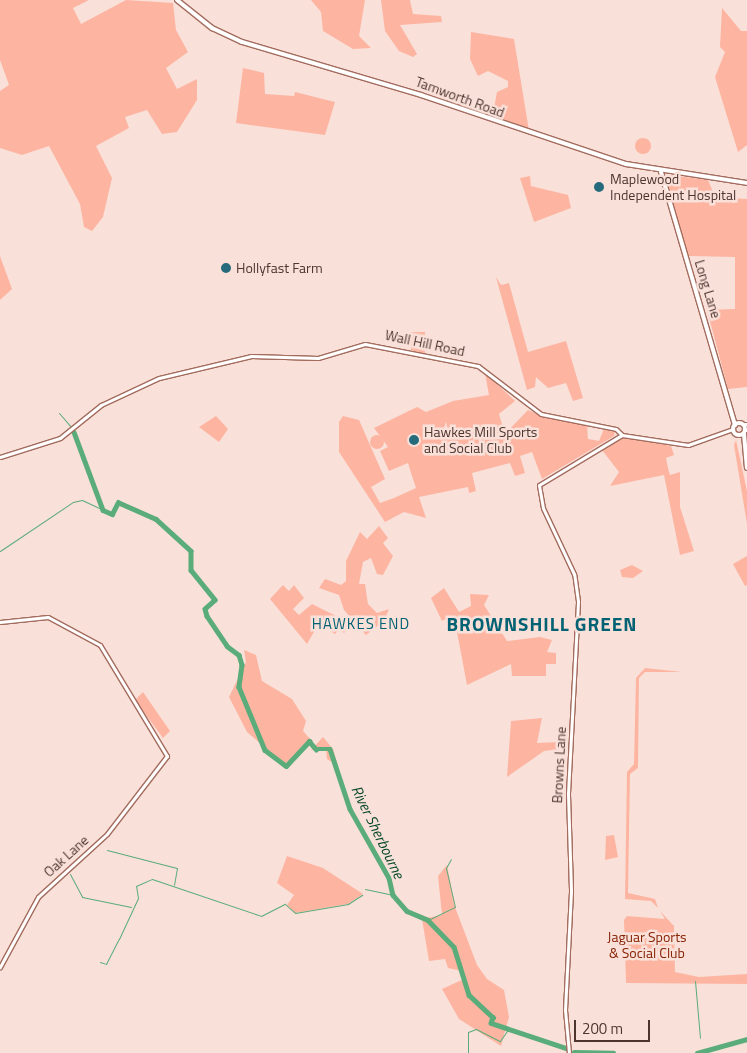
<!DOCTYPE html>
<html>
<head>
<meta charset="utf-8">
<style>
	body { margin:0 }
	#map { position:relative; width:747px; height:1053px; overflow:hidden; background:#f9e0d9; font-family:"Titillium Web",sans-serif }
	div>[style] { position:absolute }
	.green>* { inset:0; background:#fdb5a2 }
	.round { border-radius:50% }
	.stream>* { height:1px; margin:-0.5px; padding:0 0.5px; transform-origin:0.5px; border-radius:0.5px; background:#5aac7a }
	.river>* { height:4.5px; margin:-2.25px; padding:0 2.25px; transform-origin:2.25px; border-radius:2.25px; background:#5aac7a }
	.roads { filter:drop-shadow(1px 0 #a36c5e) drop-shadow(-1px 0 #a36c5e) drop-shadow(0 1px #a36c5e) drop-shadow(0 -1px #a36c5e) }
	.minor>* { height:3px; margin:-1.5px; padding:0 1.5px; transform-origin:1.5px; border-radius:1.5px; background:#fff }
	.major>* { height:4px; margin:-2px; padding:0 2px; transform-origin:2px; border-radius:2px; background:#fff }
	.major>.ring { margin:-2px; padding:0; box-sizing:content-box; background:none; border:4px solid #fff; border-radius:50% }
	.dots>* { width:14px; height:14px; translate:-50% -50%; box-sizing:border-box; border:2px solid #f9e0d9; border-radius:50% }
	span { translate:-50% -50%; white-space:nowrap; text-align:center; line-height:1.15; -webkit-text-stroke:5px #f9e0d9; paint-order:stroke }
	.street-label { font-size:14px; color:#4e362f }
	.poi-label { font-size:14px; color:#4e362f }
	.left { translate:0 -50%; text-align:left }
	.park-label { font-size:14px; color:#872305 }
	.neighbourhood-label { font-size:15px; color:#026273; letter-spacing:1px }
	.water-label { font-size:15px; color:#044727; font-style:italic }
	.district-label { font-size:19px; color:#026273; font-weight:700; letter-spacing:1px }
	.scale { position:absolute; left:574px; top:1020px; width:76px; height:22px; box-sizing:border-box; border:2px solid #4e362f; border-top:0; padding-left:6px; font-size:15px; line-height:18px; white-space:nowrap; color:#4e362f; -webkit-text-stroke:4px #f9e0d9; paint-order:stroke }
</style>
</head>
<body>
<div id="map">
	<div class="green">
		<i style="clip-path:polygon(0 0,89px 0,73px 8px,81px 24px,126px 0,173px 3px,176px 30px,188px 52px,166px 68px,177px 89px,197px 79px,197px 100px,177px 132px,162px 134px,147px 110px,125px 117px,129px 128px,96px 146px,112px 178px,103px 217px,92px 231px,84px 227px,80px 204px,49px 146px,22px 155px,0 148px,0 91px,9px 85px,0 60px)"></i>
		<i style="clip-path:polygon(311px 0,365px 0,359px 36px,371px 48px,353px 49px,323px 31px,321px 12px)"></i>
		<i style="clip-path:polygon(381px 0,410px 0,413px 14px,441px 16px,442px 22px,400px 25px,417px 54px,413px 57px,399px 51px,385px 31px)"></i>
		<i style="clip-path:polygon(722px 8px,741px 31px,747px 31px,747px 145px,738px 152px,715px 77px,725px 52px,720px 47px)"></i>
		<i style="clip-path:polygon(471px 32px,514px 39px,529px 131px,492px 119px,497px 92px,508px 87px,508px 81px,488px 71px,478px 76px,470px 59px)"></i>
		<i style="clip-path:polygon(243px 68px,264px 73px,265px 94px,294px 96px,295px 92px,335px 102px,325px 135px,236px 123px)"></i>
		<i class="round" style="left:635px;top:138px;width:16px;height:16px"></i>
		<i style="clip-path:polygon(668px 175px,708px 180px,715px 197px,747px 199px,747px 387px,728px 389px,707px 310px,735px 309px,735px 257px,689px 256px,663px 181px)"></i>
		<i style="clip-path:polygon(530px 176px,531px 186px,568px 195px,571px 208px,534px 222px,520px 178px)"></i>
		<i style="clip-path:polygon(0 256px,12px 289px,0 300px)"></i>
		<i style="clip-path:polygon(496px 277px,501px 285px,509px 283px,528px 352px,566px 341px,583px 398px,573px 401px,566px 383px,548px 388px,536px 377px,535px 387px,527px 390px)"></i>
		<i style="clip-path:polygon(410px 332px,425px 332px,425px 354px,411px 350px)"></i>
		<i style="clip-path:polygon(485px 373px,515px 401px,499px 414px,505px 434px,528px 410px,545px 418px,587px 425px,588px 439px,599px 441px,604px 429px,615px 432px,614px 436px,542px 479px,532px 452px,520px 456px,525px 473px,515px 476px,510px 463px,472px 473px,476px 491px,469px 493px,468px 487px,419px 497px,426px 518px,404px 512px,385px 522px,339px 452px,339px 422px,343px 416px,359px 420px,385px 479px,371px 487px,380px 503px,394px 498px,416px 488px,411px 473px,408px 463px,389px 471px,380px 451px,388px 447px,374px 428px,417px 407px,426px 412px,453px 401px,489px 395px)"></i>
		<i style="clip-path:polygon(216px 416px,228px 429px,219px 442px,199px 427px)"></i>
		<i class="round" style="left:370px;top:435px;width:14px;height:14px"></i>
		<i style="clip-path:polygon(634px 438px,671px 446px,674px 455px,666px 458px,668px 468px,670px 475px,680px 472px,680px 507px,694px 551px,680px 555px,664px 475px,610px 486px,619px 472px,602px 450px,621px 439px)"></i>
		<i style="clip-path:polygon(736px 440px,747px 491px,747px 524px,734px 445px)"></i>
		<i style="clip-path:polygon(379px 526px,388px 538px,383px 543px,393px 556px,383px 575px,377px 574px,371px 558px,363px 562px,359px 584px,365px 584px,368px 604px,377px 613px,389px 609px,384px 621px,366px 635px,344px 610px,339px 595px,319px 588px,325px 579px,341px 585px,346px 581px,346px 561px,360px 532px,367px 539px)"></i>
		<i style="clip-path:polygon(747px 556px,747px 585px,745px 586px,733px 564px)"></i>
		<i style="clip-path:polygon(632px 565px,643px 571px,633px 578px,622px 577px,620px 570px)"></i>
		<i style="clip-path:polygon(283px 585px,289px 591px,294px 585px,304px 598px,293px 609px,299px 615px,312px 604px,352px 624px,344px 633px,339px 629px,335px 634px,319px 623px,307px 644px,270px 599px)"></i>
		<i style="clip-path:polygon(444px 588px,459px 612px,471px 606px,470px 594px,489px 595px,484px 605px,507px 641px,540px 637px,552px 640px,547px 652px,556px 653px,556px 664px,546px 664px,546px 676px,512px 676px,511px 664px,467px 685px,457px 632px,449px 617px,442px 621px,431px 598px)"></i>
		<i style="clip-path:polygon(244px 650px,256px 655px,262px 681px,292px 699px,306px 721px,303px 731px,313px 742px,286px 766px,247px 732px,229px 697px,246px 662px)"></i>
		<i style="clip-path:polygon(645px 668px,682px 672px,645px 672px,639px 678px,638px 768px,630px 774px,628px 893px,655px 899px,658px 908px,651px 901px,625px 899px,627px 772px,634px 764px,636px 678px)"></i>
		<i style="clip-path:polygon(143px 692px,170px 731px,163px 738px,135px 700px)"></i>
		<i style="clip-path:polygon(542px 718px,537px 743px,560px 742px,560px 749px,544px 751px,507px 777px,511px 721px)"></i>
		<i style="clip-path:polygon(323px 737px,333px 749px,338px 766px,327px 759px,326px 750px,311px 750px)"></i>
		<i style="clip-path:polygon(614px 835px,618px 857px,605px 860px,606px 836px)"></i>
		<i style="clip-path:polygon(287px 856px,323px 868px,363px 894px,348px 904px,295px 913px,287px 905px,294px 895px,277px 883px)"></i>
		<i style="clip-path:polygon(447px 865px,455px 907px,477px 965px,487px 979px,504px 990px,509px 1017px,501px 1046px,459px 1019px,442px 989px,464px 979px,462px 971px,448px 968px,445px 959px,429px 961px,422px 919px,442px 915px,438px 876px)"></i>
		<i style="clip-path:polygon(660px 911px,674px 926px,675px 972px,699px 977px,747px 974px,747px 984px,626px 983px,624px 920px,627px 916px,665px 919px)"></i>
	</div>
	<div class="stream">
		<i style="left:59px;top:413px;width:18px;rotate:49deg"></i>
		<i style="left:0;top:551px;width:88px;rotate:-33.9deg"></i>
		<i style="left:73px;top:502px;width:9px;rotate:-13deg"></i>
		<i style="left:82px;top:500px;width:23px;rotate:25deg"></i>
		<i style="left:107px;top:850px;width:72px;rotate:14.4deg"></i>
		<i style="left:177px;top:868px;width:17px;rotate:100deg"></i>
		<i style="left:70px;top:874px;width:26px;rotate:62deg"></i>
		<i style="left:82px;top:897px;width:50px;rotate:11.5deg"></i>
		<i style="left:365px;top:889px;width:29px;rotate:12deg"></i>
		<i style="left:428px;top:920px;width:30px;rotate:-26deg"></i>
		<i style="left:455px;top:907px;width:40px;rotate:-103deg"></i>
		<i style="left:446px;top:868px;width:10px;rotate:-61deg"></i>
		<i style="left:100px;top:962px;width:6px;rotate:18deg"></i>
		<i style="left:106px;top:964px;width:28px;rotate:-63deg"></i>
		<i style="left:119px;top:939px;width:45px;rotate:-65.1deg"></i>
		<i style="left:138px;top:898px;width:12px;rotate:-99deg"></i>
		<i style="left:136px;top:886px;width:17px;rotate:-24deg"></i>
		<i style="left:152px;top:879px;width:115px;rotate:18.7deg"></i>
		<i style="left:261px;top:916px;width:27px;rotate:-27deg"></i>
		<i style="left:285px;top:904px;width:13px;rotate:42deg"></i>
		<i style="left:295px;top:913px;width:54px;rotate:-9.6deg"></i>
		<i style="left:348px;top:904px;width:17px;rotate:-33deg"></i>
		<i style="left:695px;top:981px;width:57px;rotate:85deg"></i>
		<i style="left:468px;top:1053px;width:21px;rotate:-90deg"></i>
		<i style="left:468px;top:1032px;width:9px;rotate:-21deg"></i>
		<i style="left:476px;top:1029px;width:27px;rotate:27deg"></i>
		<i style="left:500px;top:1041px;width:16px;rotate:-55deg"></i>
	</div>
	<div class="river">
		<i style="left:74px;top:432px;width:83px;rotate:69.6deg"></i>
		<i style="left:103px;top:510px;width:10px;rotate:24deg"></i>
		<i style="left:112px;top:514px;width:13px;rotate:-63deg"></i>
		<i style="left:120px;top:503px;width:39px;rotate:24deg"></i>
		<i style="left:156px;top:519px;width:47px;rotate:42.4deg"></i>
		<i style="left:191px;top:551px;width:19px;rotate:90deg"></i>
		<i style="left:191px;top:570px;width:38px;rotate:51deg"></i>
		<i style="left:215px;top:600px;width:13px;rotate:138deg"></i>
		<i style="left:205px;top:609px;width:7px;rotate:74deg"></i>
		<i style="left:207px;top:616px;width:36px;rotate:56deg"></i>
		<i style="left:227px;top:646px;width:15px;rotate:37deg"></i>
		<i style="left:239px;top:655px;width:10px;rotate:73deg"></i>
		<i style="left:242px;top:665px;width:22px;rotate:98deg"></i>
		<i style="left:239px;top:687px;width:68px;rotate:67.6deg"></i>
		<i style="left:265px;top:750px;width:26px;rotate:37deg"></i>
		<i style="left:286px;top:766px;width:34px;rotate:-47deg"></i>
		<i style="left:309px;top:741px;width:11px;rotate:49deg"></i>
		<i style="left:316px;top:749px;width:14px"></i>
		<i style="left:330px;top:749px;width:63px;rotate:71.6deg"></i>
		<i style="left:350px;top:809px;width:79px;rotate:60.5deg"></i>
		<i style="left:389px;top:878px;width:17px;rotate:77deg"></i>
		<i style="left:393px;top:895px;width:21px;rotate:49deg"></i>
		<i style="left:407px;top:911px;width:23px;rotate:23deg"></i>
		<i style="left:428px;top:920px;width:37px;rotate:46deg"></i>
		<i style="left:454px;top:947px;width:50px;rotate:72.6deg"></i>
		<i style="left:469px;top:995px;width:33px;rotate:43deg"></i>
		<i style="left:493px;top:1017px;width:6px;rotate:108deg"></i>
		<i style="left:491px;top:1023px;width:79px;rotate:18.4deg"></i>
		<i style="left:574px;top:1052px;width:39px;rotate:1deg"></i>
		<i style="left:697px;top:1053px;width:52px;rotate:-15.6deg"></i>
	</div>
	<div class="roads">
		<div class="minor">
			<i style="left:744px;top:424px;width:3px"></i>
			<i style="left:746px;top:430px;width:1px;rotate:-45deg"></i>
			<i style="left:0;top:457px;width:63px;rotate:-17.6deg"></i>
			<i style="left:60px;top:438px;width:53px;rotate:-38.8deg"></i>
			<i style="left:101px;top:405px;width:64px;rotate:-25deg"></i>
			<i style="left:159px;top:378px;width:95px;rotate:-13.4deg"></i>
			<i style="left:251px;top:356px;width:67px;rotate:1.7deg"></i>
			<i style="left:318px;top:358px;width:49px;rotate:-16.6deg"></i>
			<i style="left:365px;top:344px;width:115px;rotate:11deg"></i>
			<i style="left:478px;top:366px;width:79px;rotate:37.3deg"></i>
			<i style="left:541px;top:414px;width:76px;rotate:11.3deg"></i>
			<i style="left:616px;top:429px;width:8px;rotate:45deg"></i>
			<i style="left:0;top:622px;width:48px;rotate:-5.9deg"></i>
			<i style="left:48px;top:617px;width:59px;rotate:28.3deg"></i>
			<i style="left:100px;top:645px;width:130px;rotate:58.9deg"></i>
			<i style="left:167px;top:756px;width:98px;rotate:127.6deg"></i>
			<i style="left:107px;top:834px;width:93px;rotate:137.6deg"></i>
			<i style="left:38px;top:897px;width:80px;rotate:118.5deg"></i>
			<i style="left:569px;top:1053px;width:43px;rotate:-95.3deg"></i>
			<i style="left:565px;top:1010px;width:120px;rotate:-87.1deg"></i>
			<i style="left:571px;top:890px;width:97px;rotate:-91.8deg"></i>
			<i style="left:568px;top:793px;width:192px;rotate:-87deg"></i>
			<i style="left:578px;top:601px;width:27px;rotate:-98deg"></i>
			<i style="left:574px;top:574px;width:73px;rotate:-115.2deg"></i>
			<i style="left:543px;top:508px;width:23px;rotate:-100deg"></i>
			<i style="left:539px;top:485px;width:97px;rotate:-31.1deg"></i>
			<i style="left:622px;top:435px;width:67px;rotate:8.6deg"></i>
			<i style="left:688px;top:445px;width:48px;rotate:-19.6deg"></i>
		</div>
		<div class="major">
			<i style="left:177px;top:0;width:45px;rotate:38.7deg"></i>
			<i style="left:212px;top:28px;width:33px;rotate:25deg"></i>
			<i style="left:242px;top:42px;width:187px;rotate:16.5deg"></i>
			<i style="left:421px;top:95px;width:216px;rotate:18.6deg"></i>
			<i style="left:626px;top:164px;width:122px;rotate:8.9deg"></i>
			<i style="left:661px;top:172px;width:264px;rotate:73.7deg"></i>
			<i class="ring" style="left:733px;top:423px;width:8px;height:8px"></i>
			<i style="left:744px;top:434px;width:34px;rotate:85deg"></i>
		</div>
	</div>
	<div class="dots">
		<i style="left:599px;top:187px;background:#266b7b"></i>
		<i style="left:226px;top:268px;background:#266b7b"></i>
		<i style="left:414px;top:440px;background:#266b7b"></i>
	</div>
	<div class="street-label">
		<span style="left:460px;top:97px;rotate:20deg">Tamworth Road</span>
		<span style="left:708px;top:289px;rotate:73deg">Long Lane</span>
		<span style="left:425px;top:343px;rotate:12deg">Wall Hill Road</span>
		<span style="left:559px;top:765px;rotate:-87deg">Browns Lane</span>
		<span style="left:66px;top:856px;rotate:-42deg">Oak Lane</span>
	</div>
	<div class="poi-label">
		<span class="left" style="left:610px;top:187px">Maplewood<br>Independent Hospital</span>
		<span class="left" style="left:236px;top:268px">Hollyfast Farm</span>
		<span class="left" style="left:424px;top:440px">Hawkes Mill Sports<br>and Social Club</span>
	</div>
	<div class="park-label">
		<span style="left:647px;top:945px">Jaguar Sports<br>&amp; Social Club</span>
	</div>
	<div class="neighbourhood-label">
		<span style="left:361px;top:624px">HAWKES END</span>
	</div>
	<div class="water-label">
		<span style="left:378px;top:832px;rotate:64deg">River Sherbourne</span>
	</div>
	<div class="district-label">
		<span style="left:542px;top:624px">BROWNSHILL GREEN</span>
	</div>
	<div class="scale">200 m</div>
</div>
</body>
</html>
